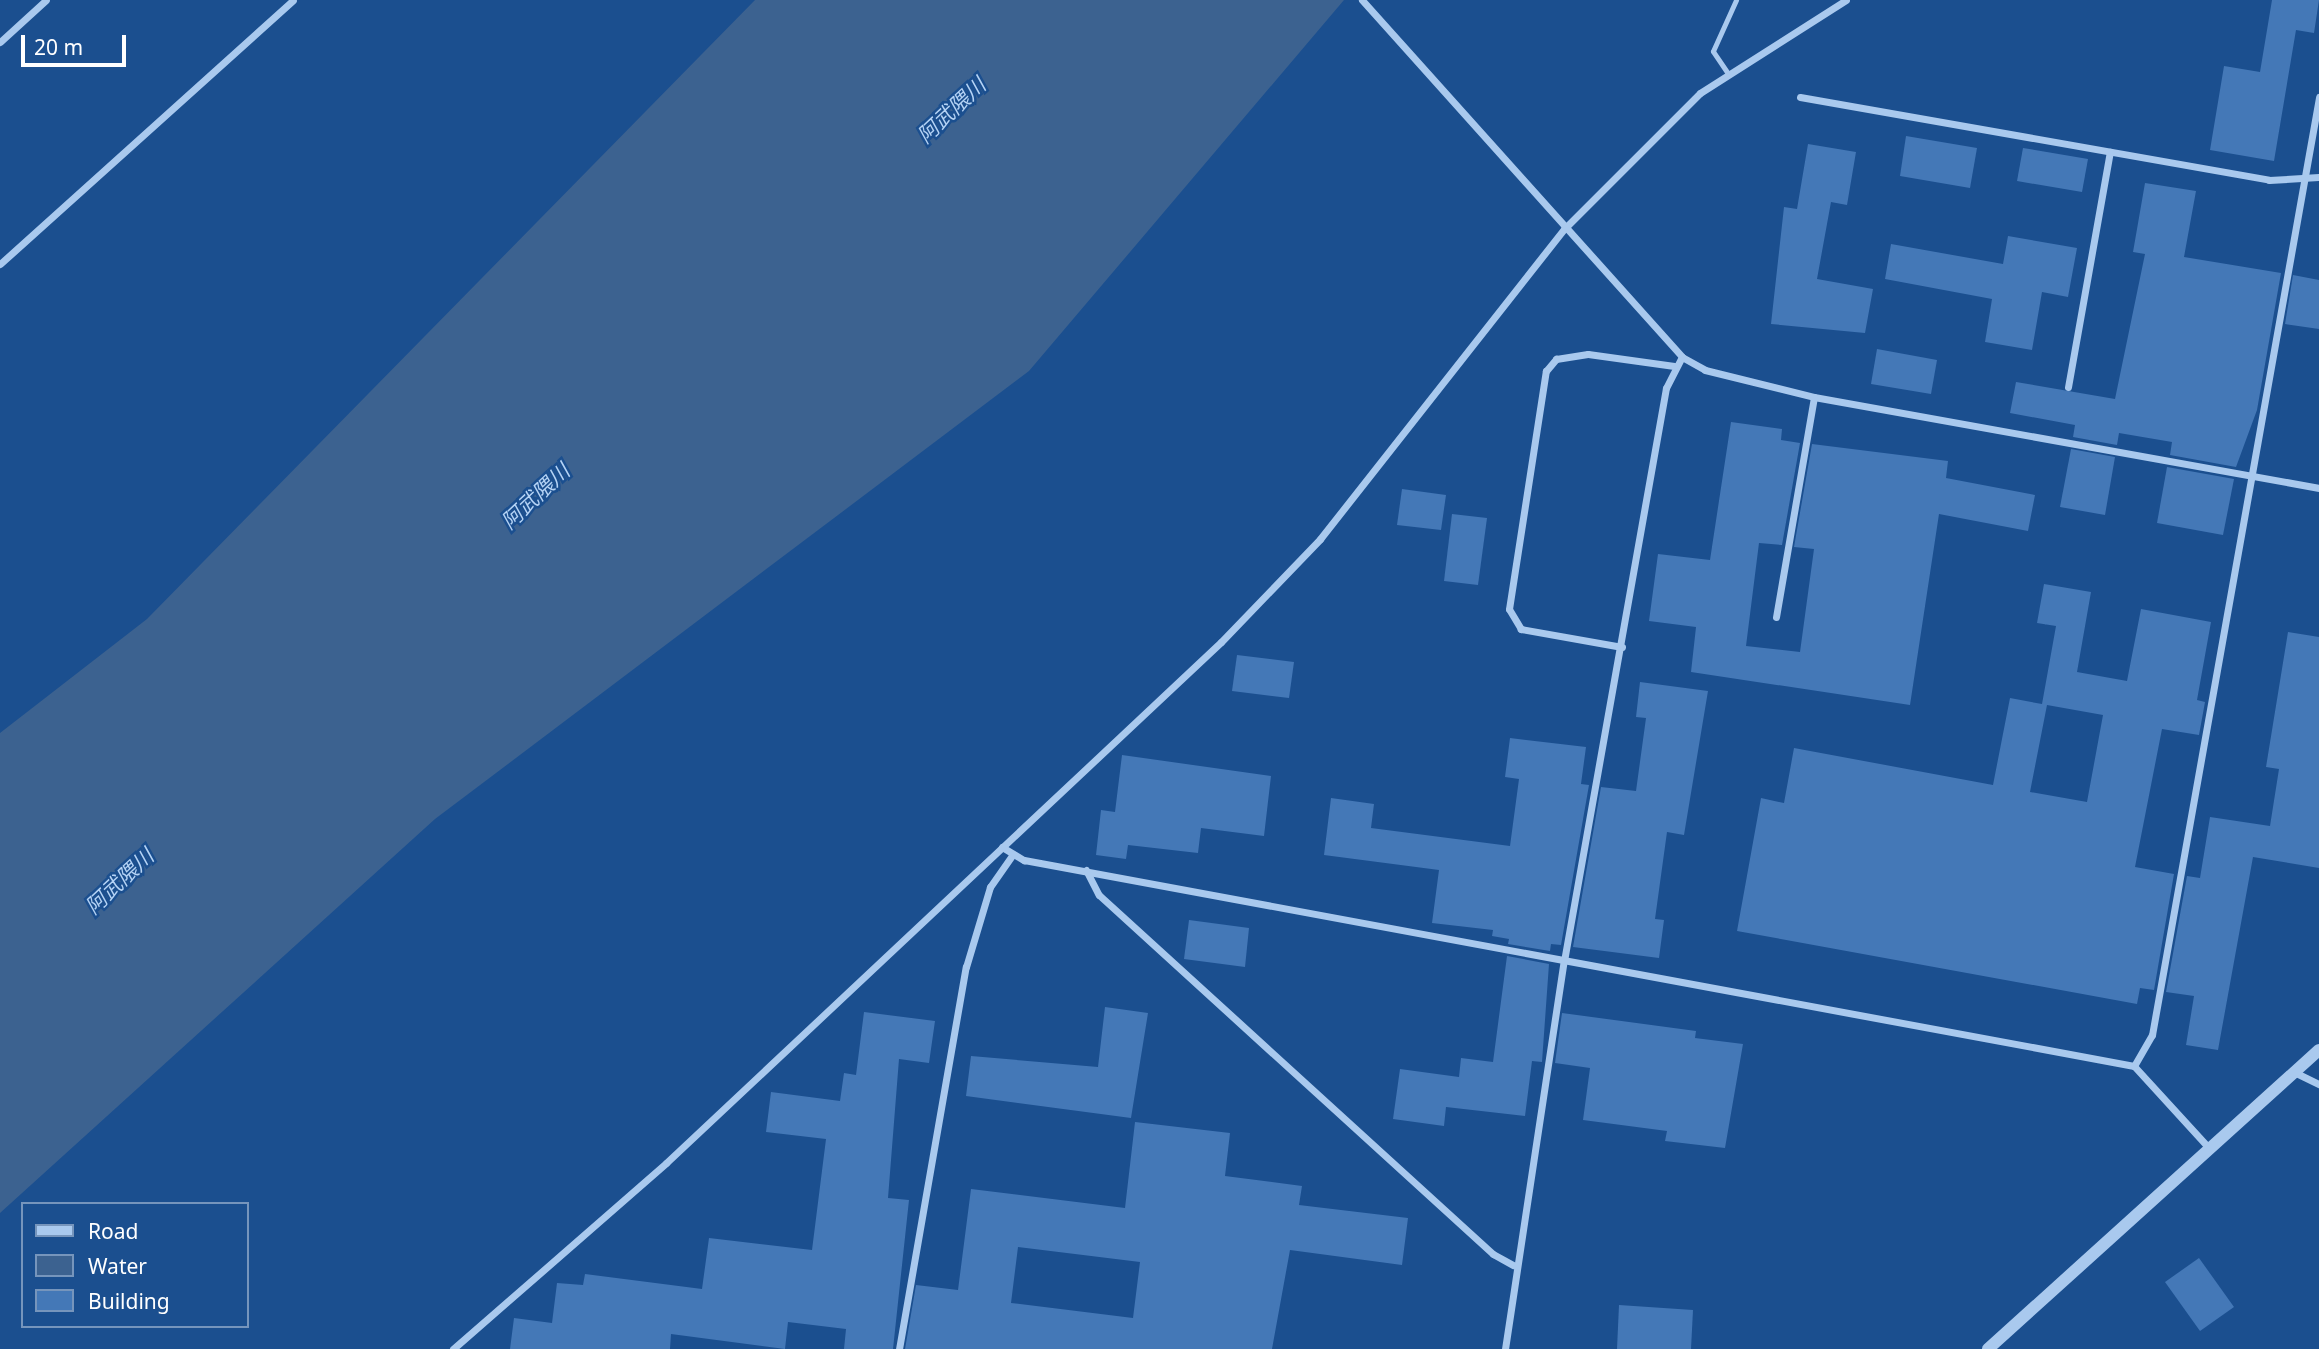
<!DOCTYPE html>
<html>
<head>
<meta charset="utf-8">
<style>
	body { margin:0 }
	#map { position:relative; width:2319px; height:1349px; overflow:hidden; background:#1b4f8f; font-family:"Noto Sans","Noto Sans JP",sans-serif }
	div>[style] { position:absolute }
	.water>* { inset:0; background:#3c6290 }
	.building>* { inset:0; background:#4478b7 }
	.service>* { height:5px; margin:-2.5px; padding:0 2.5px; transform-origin:2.5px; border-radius:2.5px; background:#a9c9ee }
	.minor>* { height:7px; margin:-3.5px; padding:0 3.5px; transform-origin:3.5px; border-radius:3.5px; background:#a9c9ee }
	.tertiary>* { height:12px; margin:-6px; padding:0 6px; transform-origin:6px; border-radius:6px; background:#a9c9ee }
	span { translate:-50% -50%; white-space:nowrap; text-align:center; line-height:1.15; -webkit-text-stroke:5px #1b4f8f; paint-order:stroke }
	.water-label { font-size:21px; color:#b5d3f5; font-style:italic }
	.legend { position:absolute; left:21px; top:1202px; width:228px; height:126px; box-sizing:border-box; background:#1b4f8f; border:2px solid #7695bc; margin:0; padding:9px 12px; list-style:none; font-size:21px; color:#fff }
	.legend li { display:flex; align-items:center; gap:14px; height:35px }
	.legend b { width:35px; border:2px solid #7695bc }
	.scale { position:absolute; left:21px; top:35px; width:105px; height:32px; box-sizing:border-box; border:4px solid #fff; border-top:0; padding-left:9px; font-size:21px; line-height:24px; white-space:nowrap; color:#fff; -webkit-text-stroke:5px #1b4f8f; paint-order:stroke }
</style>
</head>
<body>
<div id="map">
	<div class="water">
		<i style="clip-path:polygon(755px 0,1344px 0,1029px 371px,435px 819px,0 1213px,0 733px,147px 619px)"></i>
	</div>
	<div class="building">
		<i style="clip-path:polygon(2272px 0,2319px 0,2314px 33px,2296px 30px,2274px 161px,2210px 150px,2224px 66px,2260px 72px)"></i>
		<i style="clip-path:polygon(1906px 136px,1977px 148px,1970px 188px,1900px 176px)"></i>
		<i style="clip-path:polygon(1808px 144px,1856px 152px,1847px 205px,1831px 202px,1817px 279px,1873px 289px,1865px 333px,1771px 324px,1784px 207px,1797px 209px)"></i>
		<i style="clip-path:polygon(2023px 148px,2088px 159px,2082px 192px,2017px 181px)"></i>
		<i style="clip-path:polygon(2145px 183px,2196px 191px,2184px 257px,2281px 273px,2257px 410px,2236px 467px,2170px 455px,2172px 442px,2119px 433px,2117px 445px,2073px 437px,2075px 425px,2010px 413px,2016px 382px,2115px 399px,2145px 254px,2133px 252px)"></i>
		<i style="clip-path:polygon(2008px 236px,2077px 248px,2068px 297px,2042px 292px,2032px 350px,1985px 342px,1992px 299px,1885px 279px,1891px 244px,2003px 264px)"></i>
		<i style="clip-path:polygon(2293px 275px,2319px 280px,2319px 329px,2285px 324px)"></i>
		<i style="clip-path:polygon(1877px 349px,1937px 360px,1931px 394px,1871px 384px)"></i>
		<i style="clip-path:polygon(1731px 422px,1782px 429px,1781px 440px,1800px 443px,1782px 545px,1759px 543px,1746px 646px,1800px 652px,1814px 549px,1794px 547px,1812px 444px,1948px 461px,1946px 478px,2035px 495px,2028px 531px,1939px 514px,1910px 705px,1691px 672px,1696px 627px,1649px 621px,1658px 554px,1710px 560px)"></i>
		<i style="clip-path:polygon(2071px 449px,2115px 457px,2105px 515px,2060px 507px)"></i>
		<i style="clip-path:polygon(2167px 467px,2234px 479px,2223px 535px,2157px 523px)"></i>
		<i style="clip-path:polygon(1402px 489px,1446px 495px,1441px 530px,1397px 525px)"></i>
		<i style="clip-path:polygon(1452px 514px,1487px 518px,1478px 585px,1444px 581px)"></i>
		<i style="clip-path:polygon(evenodd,2044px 584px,2091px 592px,2077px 672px,2127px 681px,2141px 609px,2211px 622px,2197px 700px,2205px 702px,2199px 735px,2162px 729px,2135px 867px,2174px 874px,2154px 990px,2140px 988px,2137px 1004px,1737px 931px,1761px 798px,1784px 803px,1794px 748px,1993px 785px,2010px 698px,2042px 704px,2056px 626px,2037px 623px,2044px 584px,2047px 705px,2103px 715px,2087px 802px,2030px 792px,2047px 705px)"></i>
		<i style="clip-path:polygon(2288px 632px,2319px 637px,2319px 868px,2253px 857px,2218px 1050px,2186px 1045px,2194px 996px,2166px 992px,2187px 876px,2200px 878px,2210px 817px,2270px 826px,2279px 769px,2266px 767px)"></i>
		<i style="clip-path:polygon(1237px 655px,1294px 662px,1289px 698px,1232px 691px)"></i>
		<i style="clip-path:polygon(1640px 682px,1708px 691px,1684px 835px,1667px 832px,1655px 919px,1664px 920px,1659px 958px,1573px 947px,1601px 787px,1636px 791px,1646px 718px,1636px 717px)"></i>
		<i style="clip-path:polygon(1510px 738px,1586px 747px,1581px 784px,1589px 785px,1561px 945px,1551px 944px,1550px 951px,1508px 944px,1509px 939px,1492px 936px,1493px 930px,1432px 923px,1439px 870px,1324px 855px,1331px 798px,1374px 804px,1371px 828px,1510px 846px,1519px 779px,1505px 777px)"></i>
		<i style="clip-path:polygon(1122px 755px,1271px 776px,1264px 836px,1201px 828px,1198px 853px,1128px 845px,1126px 859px,1096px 855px,1101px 810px,1115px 812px)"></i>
		<i style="clip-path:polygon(1189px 920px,1249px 928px,1245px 967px,1184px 959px)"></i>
		<i style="clip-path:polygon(1507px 956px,1549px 964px,1542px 1062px,1532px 1061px,1525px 1116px,1446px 1107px,1444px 1126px,1393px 1119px,1400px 1069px,1459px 1077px,1461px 1058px,1493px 1062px)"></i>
		<i style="clip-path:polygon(1105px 1007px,1148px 1013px,1131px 1118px,966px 1096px,971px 1056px,1098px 1067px)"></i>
		<i style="clip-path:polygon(864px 1012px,935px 1021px,929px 1063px,899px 1059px,888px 1198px,909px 1200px,893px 1349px,844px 1349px,846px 1329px,788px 1322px,785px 1349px,671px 1334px,670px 1349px,510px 1349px,514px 1318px,552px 1323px,557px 1283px,583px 1285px,585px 1274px,702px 1289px,709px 1238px,812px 1250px,826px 1139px,766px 1132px,771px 1092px,840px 1101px,844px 1073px,856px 1075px)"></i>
		<i style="clip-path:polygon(1562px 1013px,1696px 1031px,1695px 1038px,1743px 1044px,1725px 1148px,1665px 1141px,1667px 1131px,1583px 1120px,1590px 1068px,1555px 1063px)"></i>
		<i style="clip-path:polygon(evenodd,1135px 1122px,1230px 1133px,1225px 1176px,1302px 1186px,1299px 1205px,1408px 1218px,1402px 1265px,1290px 1250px,1272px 1349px,905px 1349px,916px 1285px,958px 1290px,971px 1189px,1125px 1208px,1135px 1122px,1018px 1247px,1140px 1262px,1133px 1318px,1011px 1303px,1018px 1247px)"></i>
		<i style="clip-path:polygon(2199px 1258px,2234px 1307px,2200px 1331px,2165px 1282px)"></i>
		<i style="clip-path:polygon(1619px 1305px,1693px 1310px,1691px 1349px,1617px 1349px)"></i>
	</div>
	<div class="service">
		<i style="left:1727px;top:72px;width:25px;rotate:-124deg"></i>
		<i style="left:1713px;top:51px;width:56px;rotate:-65.7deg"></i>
	</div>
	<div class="minor">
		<i style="left:1362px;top:0;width:479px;rotate:48.1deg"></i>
		<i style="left:1682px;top:357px;width:26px;rotate:29deg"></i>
		<i style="left:1705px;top:370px;width:112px;rotate:13.9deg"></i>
		<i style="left:1814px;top:397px;width:513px;rotate:10.21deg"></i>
		<i style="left:0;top:42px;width:62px;rotate:-42.4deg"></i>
		<i style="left:1800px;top:97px;width:476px;rotate:10deg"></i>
		<i style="left:2269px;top:180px;width:50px;rotate:-3.4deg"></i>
		<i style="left:0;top:264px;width:394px;rotate:-42deg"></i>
		<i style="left:2068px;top:387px;width:239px;rotate:-79.9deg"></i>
		<i style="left:1776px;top:617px;width:223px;rotate:-80.2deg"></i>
		<i style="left:1622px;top:647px;width:103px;rotate:-169.9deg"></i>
		<i style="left:1521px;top:629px;width:23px;rotate:-121deg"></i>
		<i style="left:1509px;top:609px;width:241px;rotate:-81.2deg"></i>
		<i style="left:1546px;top:371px;width:16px;rotate:-50deg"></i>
		<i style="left:1556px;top:359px;width:32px;rotate:-9deg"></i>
		<i style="left:1588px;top:354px;width:87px;rotate:7.9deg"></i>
		<i style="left:1002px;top:847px;width:26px;rotate:31deg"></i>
		<i style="left:1024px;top:860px;width:1129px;rotate:10.51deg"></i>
		<i style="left:2134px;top:1066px;width:110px;rotate:47.6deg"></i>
		<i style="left:1086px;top:870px;width:28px;rotate:63deg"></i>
		<i style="left:1099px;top:895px;width:533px;rotate:42.34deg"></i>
		<i style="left:1493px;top:1254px;width:23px;rotate:29deg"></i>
		<i style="left:2134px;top:1066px;width:36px;rotate:-60deg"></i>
		<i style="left:2152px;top:1035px;width:953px;rotate:-79.9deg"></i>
		<i style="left:2294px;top:1072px;width:28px;rotate:26deg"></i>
		<i style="left:453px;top:1349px;width:283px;rotate:-41.1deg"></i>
		<i style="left:666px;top:1163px;width:761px;rotate:-43.19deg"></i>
		<i style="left:1221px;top:642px;width:143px;rotate:-46.1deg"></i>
		<i style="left:1320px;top:539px;width:395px;rotate:-51.8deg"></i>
		<i style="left:1564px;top:229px;width:192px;rotate:-45deg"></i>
		<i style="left:1700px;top:93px;width:173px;rotate:-32.5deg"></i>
		<i style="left:899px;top:1349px;width:388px;rotate:-80.1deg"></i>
		<i style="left:966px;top:967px;width:84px;rotate:-73.3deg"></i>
		<i style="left:990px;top:887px;width:40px;rotate:-55.1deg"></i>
		<i style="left:1505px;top:1349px;width:392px;rotate:-81.4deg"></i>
		<i style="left:1564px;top:961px;width:582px;rotate:-79.91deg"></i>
		<i style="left:1666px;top:388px;width:35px;rotate:-63deg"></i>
	</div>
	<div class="tertiary">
		<i style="left:1988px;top:1349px;width:446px;rotate:-42.1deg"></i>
	</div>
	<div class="water-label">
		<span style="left:951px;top:110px;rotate:-43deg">阿武隈川</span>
		<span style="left:535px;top:496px;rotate:-43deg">阿武隈川</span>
		<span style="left:119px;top:881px;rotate:-43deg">阿武隈川</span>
	</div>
	<ul class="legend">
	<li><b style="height:9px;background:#a9c9ee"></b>Road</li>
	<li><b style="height:19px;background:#3c6290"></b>Water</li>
	<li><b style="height:19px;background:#4478b7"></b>Building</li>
	</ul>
	<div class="scale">20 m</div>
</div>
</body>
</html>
